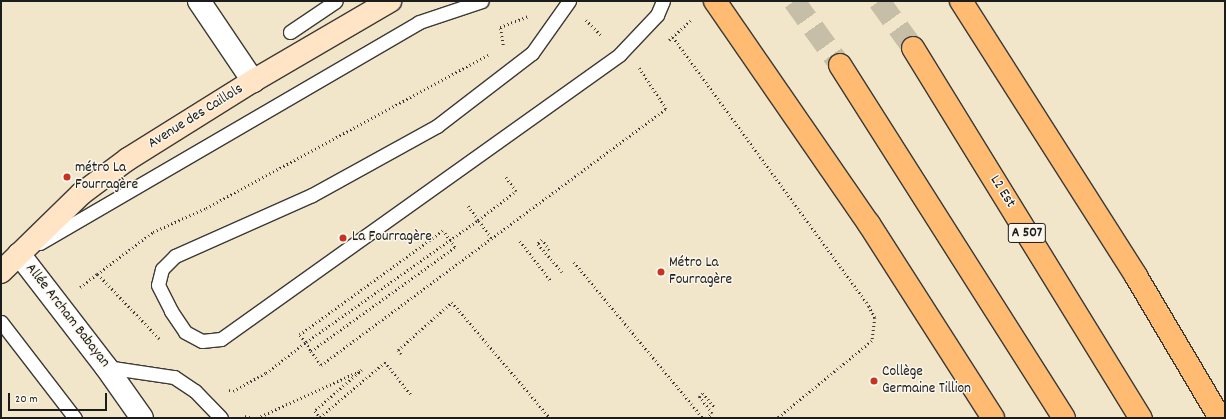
<!DOCTYPE html>
<html>
<head>
<meta charset="utf-8">
<style>
	body { margin:0 }
	#map { position:relative; width:1226px; height:419px; overflow:hidden; background:#f2e6ca; font-family:Dekko,sans-serif }
	div>[style] { position:absolute }
	.highway-tunnel>* { height:22px; margin-top:-11px; transform-origin:0; background:repeating-linear-gradient(90deg,#c7bea7 0 22px,transparent 0 33px) }
	.path>* { height:2.5px; margin-top:-1.25px; transform-origin:0; background:repeating-linear-gradient(90deg,#3c3a36 0 1px,transparent 0 4px) }
	.roads { filter:drop-shadow(1px 0 #3c3a36) drop-shadow(-1px 0 #3c3a36) drop-shadow(0 1px #3c3a36) drop-shadow(0 -1px #3c3a36) }
	.lane>* { height:13px; margin:-6.5px; padding:0 6.5px; transform-origin:6.5px; border-radius:6.5px; background:#fff }
	.street>* { height:22px; margin:-11px; padding:0 11px; transform-origin:11px; border-radius:11px; background:#fff }
	.secondary>* { height:22px; margin:-11px; padding:0 11px; transform-origin:11px; border-radius:11px; background:#ffe4c6 }
	.highway>* { height:22px; margin:-11px; padding:0 11px; transform-origin:11px; border-radius:11px; background:#febb71 }
	.dots>* { width:11px; height:11px; translate:-50% -50%; box-sizing:border-box; border:2px solid #fbf7ec; border-radius:50% }
	span { translate:-50% -50%; white-space:nowrap; text-align:center; line-height:1.15; -webkit-text-stroke:3px #fbf7ec; paint-order:stroke }
	.shield-label span { padding:1px 3px; background:#fbf7ec; border:1px solid; border-radius:3px; -webkit-text-stroke-width:0 }
	.shield-label { font-size:14px; color:#1c1c1c; font-weight:700 }
	.street-label { font-size:15px; color:#1c1c1c }
	.poi-label { font-size:15px; color:#1c1c1c }
	.left { translate:0 -50%; text-align:left }
	.frame { position:absolute; inset:0; border:2px solid #1c1c1c; pointer-events:none }
	.scale { position:absolute; left:8px; top:393px; width:99px; height:18px; box-sizing:border-box; border:2px solid #1c1c1c; border-top:0; padding-left:5px; font-size:12px; line-height:14px; white-space:nowrap; color:#1c1c1c; -webkit-text-stroke:3px #fbf7ec; paint-order:stroke }
</style>
</head>
<body>
<div id="map">
	<div class="highway-tunnel">
		<i style="left:794px;top:1px;width:79px;rotate:54.3deg"></i>
		<i style="left:879px;top:1px;width:58px;rotate:54.1deg"></i>
	</div>
	<div class="path">
		<i style="left:586px;top:20px;width:24px;rotate:45deg"></i>
		<i style="left:673px;top:37px;width:333px;rotate:53.9deg"></i>
		<i style="left:869px;top:306px;width:13px;rotate:63deg"></i>
		<i style="left:875px;top:318px;width:23px;rotate:97deg"></i>
		<i style="left:872px;top:341px;width:122px;rotate:140.7deg"></i>
		<i style="left:669px;top:40px;width:31px;rotate:-42deg"></i>
		<i style="left:503px;top:45px;width:18px;rotate:-99deg"></i>
		<i style="left:500px;top:27px;width:30px;rotate:-21deg"></i>
		<i style="left:491px;top:238px;width:22px;rotate:-126deg"></i>
		<i style="left:478px;top:220px;width:48px;rotate:-37.3deg"></i>
		<i style="left:516px;top:191px;width:18px;rotate:-128deg"></i>
		<i style="left:520px;top:241px;width:51px;rotate:52.2deg"></i>
		<i style="left:549px;top:250px;width:12px;rotate:-125deg"></i>
		<i style="left:542px;top:240px;width:6px;rotate:135deg"></i>
		<i style="left:538px;top:244px;width:37px;rotate:49deg"></i>
		<i style="left:574px;top:262px;width:202px;rotate:50.4deg"></i>
		<i style="left:80px;top:287px;width:21px;rotate:-37deg"></i>
		<i style="left:159px;top:339px;width:90px;rotate:-133.6deg"></i>
		<i style="left:97px;top:274px;width:70px;rotate:-36.9deg"></i>
		<i style="left:153px;top:232px;width:58px;rotate:-24.4deg"></i>
		<i style="left:206px;top:208px;width:321px;rotate:-28.5deg"></i>
		<i style="left:311px;top:351px;width:178px;rotate:-35.8deg"></i>
		<i style="left:455px;top:247px;width:20px;rotate:-127deg"></i>
		<i style="left:443px;top:231px;width:177px;rotate:144deg"></i>
		<i style="left:300px;top:335px;width:9px;rotate:49deg"></i>
		<i style="left:306px;top:342px;width:10px;rotate:61deg"></i>
		<i style="left:311px;top:351px;width:17px;rotate:54deg"></i>
		<i style="left:321px;top:365px;width:430px;rotate:-36.6deg"></i>
		<i style="left:666px;top:109px;width:49px;rotate:-123.4deg"></i>
		<i style="left:401px;top:354px;width:5px;rotate:-127deg"></i>
		<i style="left:398px;top:350px;width:72px;rotate:-41.6deg"></i>
		<i style="left:452px;top:302px;width:152px;rotate:49.8deg"></i>
		<i style="left:229px;top:390px;width:4px;rotate:14deg"></i>
		<i style="left:233px;top:391px;width:38px;rotate:-29deg"></i>
		<i style="left:266px;top:373px;width:51px;rotate:-37.8deg"></i>
		<i style="left:306px;top:342px;width:211px;rotate:-35.3deg"></i>
		<i style="left:478px;top:220px;width:17px;rotate:-126deg"></i>
		<i style="left:245px;top:416px;width:7px;rotate:16deg"></i>
		<i style="left:257px;top:418px;width:115px;rotate:-24.6deg"></i>
		<i style="left:362px;top:370px;width:62px;rotate:138.9deg"></i>
		<i style="left:315px;top:411px;width:8px;rotate:50deg"></i>
		<i style="left:320px;top:417px;width:85px;rotate:-40.2deg"></i>
		<i style="left:385px;top:362px;width:43px;rotate:51.5deg"></i>
		<i style="left:706px;top:418px;width:8px;rotate:-40deg"></i>
		<i style="left:712px;top:413px;width:21px;rotate:-129deg"></i>
		<i style="left:699px;top:397px;width:6px;rotate:-45deg"></i>
		<i style="left:703px;top:393px;width:19px;rotate:51deg"></i>
	</div>
	<div class="roads">
		<div class="lane">
			<i style="left:569px;top:1px;width:64px;rotate:125.4deg"></i>
			<i style="left:532px;top:53px;width:120px;rotate:142.5deg"></i>
			<i style="left:437px;top:126px;width:143px;rotate:151.1deg"></i>
			<i style="left:312px;top:195px;width:150px;rotate:156deg"></i>
			<i style="left:175px;top:256px;width:18px;rotate:135deg"></i>
			<i style="left:162px;top:269px;width:16px;rotate:104deg"></i>
			<i style="left:158px;top:285px;width:29px;rotate:63deg"></i>
			<i style="left:171px;top:311px;width:25px;rotate:56deg"></i>
			<i style="left:185px;top:332px;width:19px;rotate:28deg"></i>
			<i style="left:202px;top:341px;width:19px;rotate:-6deg"></i>
			<i style="left:221px;top:339px;width:490px;rotate:-35.5deg"></i>
			<i style="left:620px;top:54px;width:54px;rotate:-46.5deg"></i>
			<i style="left:657px;top:15px;width:15px;rotate:-67deg"></i>
			<i style="left:290px;top:32px;width:55px;rotate:-34deg"></i>
			<i style="left:40px;top:243px;width:439px;rotate:-30.2deg"></i>
			<i style="left:419px;top:22px;width:66px;rotate:-18.4deg"></i>
			<i style="left:1px;top:322px;width:121px;rotate:52.4deg"></i>
			<i style="left:106px;top:367px;width:69px;rotate:8.4deg"></i>
			<i style="left:174px;top:377px;width:25px;rotate:34deg"></i>
			<i style="left:195px;top:391px;width:37px;rotate:46deg"></i>
		</div>
		<div class="street">
			<i style="left:199px;top:1px;width:97px;rotate:56deg"></i>
			<i style="left:19px;top:254px;width:143px;rotate:52.4deg"></i>
			<i style="left:106px;top:367px;width:62px;rotate:54.8deg"></i>
		</div>
		<div class="secondary">
			<i style="left:1px;top:272px;width:112px;rotate:-44.3deg"></i>
			<i style="left:81px;top:194px;width:59px;rotate:-36.7deg"></i>
			<i style="left:128px;top:159px;width:147px;rotate:-32deg"></i>
			<i style="left:253px;top:81px;width:159px;rotate:-30.3deg"></i>
		</div>
		<div class="highway">
			<i style="left:715px;top:1px;width:271px;rotate:55.4deg"></i>
			<i style="left:869px;top:224px;width:230px;rotate:57.4deg"></i>
			<i style="left:961px;top:1px;width:326px;rotate:57.5deg"></i>
			<i style="left:1136px;top:276px;width:165px;rotate:59.4deg"></i>
			<i style="left:913px;top:48px;width:435px;rotate:58.4deg"></i>
			<i style="left:840px;top:65px;width:418px;rotate:57.6deg"></i>
		</div>
	</div>
	<div class="dots">
		<i style="left:67px;top:177px;background:#c8321e"></i>
		<i style="left:343px;top:238px;background:#c8321e"></i>
		<i style="left:661px;top:272px;background:#c8321e"></i>
		<i style="left:874px;top:381px;background:#c8321e"></i>
	</div>
	<div class="shield-label">
		<span style="left:1027px;top:233px">A 507</span>
	</div>
	<div class="street-label">
		<span style="left:196px;top:117px;rotate:-32deg">Avenue des Caillols</span>
		<span style="left:1002px;top:192px;rotate:58deg">L2 Est</span>
		<span style="left:67px;top:316px;rotate:52deg">Allée Archam Babayan</span>
	</div>
	<div class="poi-label">
		<span class="left" style="left:75px;top:177px">métro La<br>Fourragère</span>
		<span class="left" style="left:352px;top:238px">La Fourragère</span>
		<span class="left" style="left:669px;top:272px">Métro La<br>Fourragère</span>
		<span class="left" style="left:882px;top:381px">Collège<br>Germaine Tillion</span>
	</div>
	<div class="frame"></div>
	<div class="scale">20 m</div>
</div>
</body>
</html>
